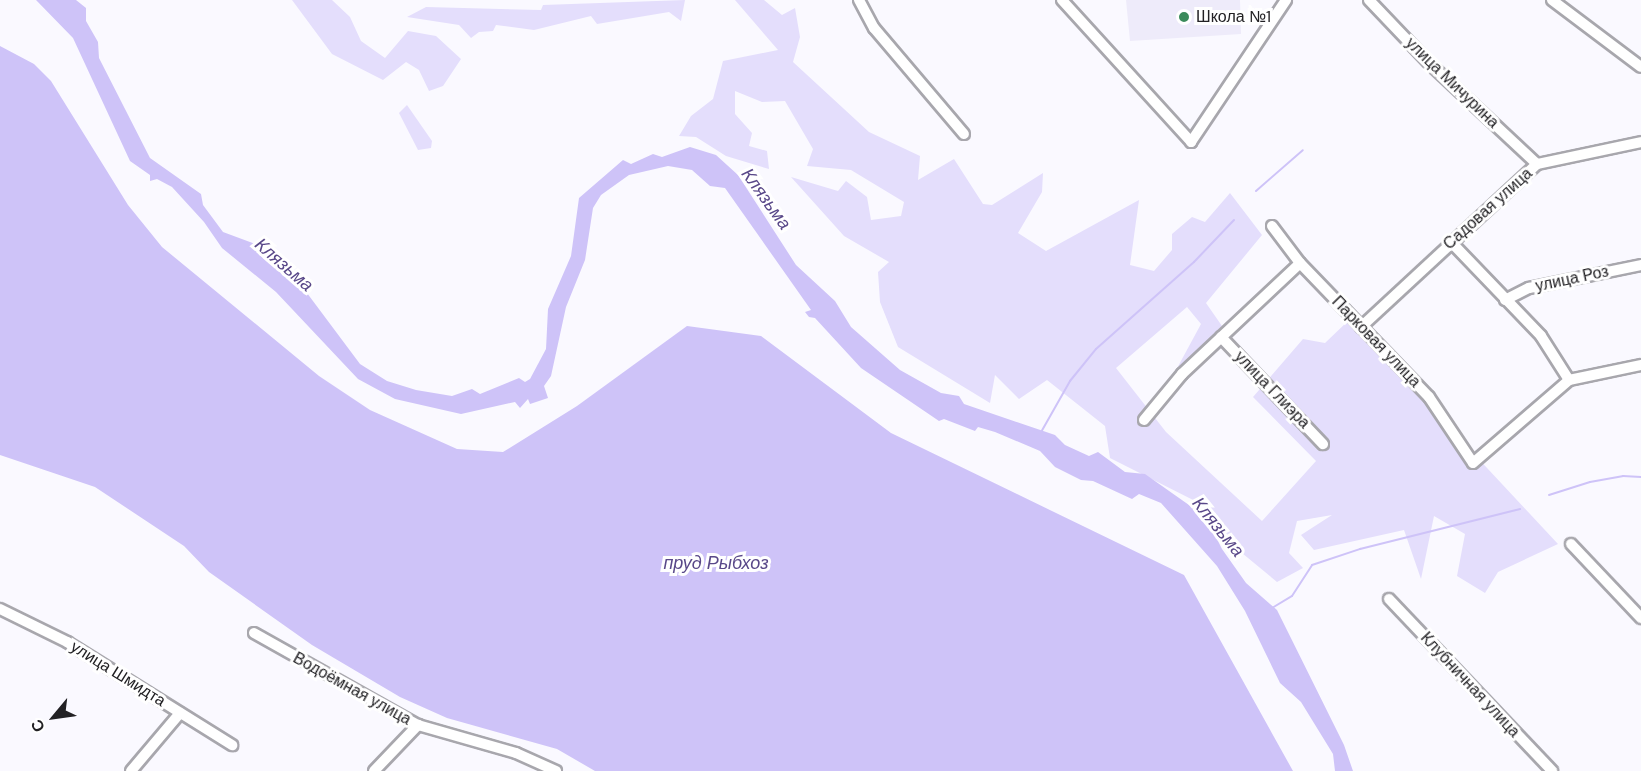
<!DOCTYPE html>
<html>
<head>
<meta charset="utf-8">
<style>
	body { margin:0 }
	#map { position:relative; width:1641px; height:771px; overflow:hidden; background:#faf9ff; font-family:"DM Sans",sans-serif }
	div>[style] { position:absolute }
	.built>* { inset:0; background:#eeebfa }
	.green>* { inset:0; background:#e4defc }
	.water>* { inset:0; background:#cec3f8 }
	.stream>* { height:2px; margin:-1px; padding:0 1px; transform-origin:1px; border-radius:1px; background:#cec3f8 }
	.roads { filter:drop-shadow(2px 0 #a8a7ad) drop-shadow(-2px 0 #a8a7ad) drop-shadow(0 2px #a8a7ad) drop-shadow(0 -2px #a8a7ad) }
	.street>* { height:10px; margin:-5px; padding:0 5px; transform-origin:5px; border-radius:5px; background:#fff }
	.dots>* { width:16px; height:16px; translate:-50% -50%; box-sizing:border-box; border:3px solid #fff; border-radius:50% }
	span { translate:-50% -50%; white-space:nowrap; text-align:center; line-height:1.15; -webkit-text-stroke:6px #fff; paint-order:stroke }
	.poi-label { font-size:16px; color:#222124 }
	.left { translate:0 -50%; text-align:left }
	.street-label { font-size:16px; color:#222124 }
	.water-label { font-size:18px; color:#594889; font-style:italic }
	.north { position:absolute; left:24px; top:687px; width:60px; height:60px; -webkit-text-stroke:4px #fff; paint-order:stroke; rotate:241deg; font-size:16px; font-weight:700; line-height:24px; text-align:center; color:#222124 }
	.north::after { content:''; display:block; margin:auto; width:21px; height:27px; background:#222124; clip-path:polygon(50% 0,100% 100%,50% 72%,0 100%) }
</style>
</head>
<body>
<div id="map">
	<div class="built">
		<i style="clip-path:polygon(1126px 0,1240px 0,1241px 34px,1130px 41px)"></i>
	</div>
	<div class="green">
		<i style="clip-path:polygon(292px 0,332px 0,350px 17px,361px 41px,385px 58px,408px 31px,436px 36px,461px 59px,443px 86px,429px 91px,419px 70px,406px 62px,383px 80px,332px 54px)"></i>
		<i style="clip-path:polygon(685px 0,681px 21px,669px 12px,597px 24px,591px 16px,534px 30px,496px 25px,493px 31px,479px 32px,471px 38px,459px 25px,407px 17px,426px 7px,541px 10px,543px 5px)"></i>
		<i style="clip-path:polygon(735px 0,764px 0,782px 15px,795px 8px,800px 37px,793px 62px,869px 132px,920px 156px,918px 180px,954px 159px,983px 204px,992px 205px,1043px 173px,1042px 192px,1018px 233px,1046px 251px,1139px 200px,1130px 265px,1154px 271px,1172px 250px,1172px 234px,1192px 217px,1205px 222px,1230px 193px,1262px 235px,1206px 303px,1222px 326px,1175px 372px,1201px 324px,1187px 307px,1116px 368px,1166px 432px,1262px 521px,1316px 461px,1253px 397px,1303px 339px,1325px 343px,1349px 320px,1558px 544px,1498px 572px,1485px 593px,1457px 576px,1465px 534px,1434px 516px,1421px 579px,1404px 530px,1314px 550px,1301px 535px,1332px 515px,1297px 521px,1289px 553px,1303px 568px,1277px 582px,1231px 544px,1209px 508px,1110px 458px,1105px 426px,1047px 380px,1019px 399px,995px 375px,990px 403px,898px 347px,880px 302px,878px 272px,889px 262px,844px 236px,791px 177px,838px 191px,846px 181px,867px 197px,871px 220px,901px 216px,904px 202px,851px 170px,807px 166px,813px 149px,785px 101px,762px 102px,735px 91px,735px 114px,752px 133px,749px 146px,767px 151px,769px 169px,726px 156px,696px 137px,679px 136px,691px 116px,713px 99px,723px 61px,778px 50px)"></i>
		<i style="clip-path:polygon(407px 105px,432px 141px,431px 148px,418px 150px,399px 113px)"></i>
	</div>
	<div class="water">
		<i style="clip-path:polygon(36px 0,76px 0,86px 8px,86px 21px,98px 42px,99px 58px,150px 158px,201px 194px,203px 205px,223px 232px,258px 245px,273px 264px,304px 289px,360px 364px,387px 381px,416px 390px,452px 396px,472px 389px,480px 394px,519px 378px,525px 382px,530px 379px,546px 349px,548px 309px,571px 256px,579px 198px,623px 160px,631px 164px,653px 154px,662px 157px,690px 147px,716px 155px,738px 175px,796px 265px,835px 301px,851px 327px,900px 370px,941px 393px,959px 396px,964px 404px,1055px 435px,1065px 445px,1089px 456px,1098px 452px,1125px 472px,1145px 474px,1206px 517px,1222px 549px,1246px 583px,1277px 610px,1344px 745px,1353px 771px,1335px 771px,1333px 754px,1301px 702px,1280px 683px,1245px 611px,1217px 566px,1161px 503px,1139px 494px,1132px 499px,1093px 481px,1081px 480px,1055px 467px,1040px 451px,995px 432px,978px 427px,975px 431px,944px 419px,939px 421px,861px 368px,815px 318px,809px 317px,805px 312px,811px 310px,725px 188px,710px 186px,692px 170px,668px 166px,629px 175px,601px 195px,593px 208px,585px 260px,566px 307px,551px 376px,544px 386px,548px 398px,530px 404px,528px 399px,520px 408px,515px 402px,461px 414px,395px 399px,358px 379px,276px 292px,222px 248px,204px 222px,172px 187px,157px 179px,150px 181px,150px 175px,130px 161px,73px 38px)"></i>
		<i style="clip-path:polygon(0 46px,34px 64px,51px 81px,128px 205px,162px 247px,319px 376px,370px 410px,457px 449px,503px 452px,577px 406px,687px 326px,761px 336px,891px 433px,1184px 575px,1293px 771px,595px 771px,557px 749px,447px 718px,400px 697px,312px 645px,209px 572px,184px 546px,95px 487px,0 455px)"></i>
	</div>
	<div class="stream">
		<i style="left:1256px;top:191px;width:62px;rotate:-41.1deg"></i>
		<i style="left:1040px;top:434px;width:61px;rotate:-60.5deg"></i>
		<i style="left:1070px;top:381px;width:41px;rotate:-50.9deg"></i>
		<i style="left:1096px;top:349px;width:131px;rotate:-41.6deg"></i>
		<i style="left:1194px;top:262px;width:58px;rotate:-46.4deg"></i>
		<i style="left:1549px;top:495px;width:43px;rotate:-17.6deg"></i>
		<i style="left:1590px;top:482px;width:34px;rotate:-10deg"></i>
		<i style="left:1623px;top:476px;width:18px;rotate:3deg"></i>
		<i style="left:1272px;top:608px;width:23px;rotate:-31deg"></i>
		<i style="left:1292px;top:596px;width:37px;rotate:-57deg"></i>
		<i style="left:1312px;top:565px;width:51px;rotate:-18.4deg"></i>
		<i style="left:1360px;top:549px;width:165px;rotate:-14deg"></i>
	</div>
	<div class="roads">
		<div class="street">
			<i style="left:859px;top:0;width:32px;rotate:62deg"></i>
			<i style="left:874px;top:28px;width:139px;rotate:49.7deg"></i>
			<i style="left:1062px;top:0;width:192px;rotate:47.7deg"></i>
			<i style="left:1191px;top:142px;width:171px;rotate:-56.2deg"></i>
			<i style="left:1369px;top:0;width:88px;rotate:46.4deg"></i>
			<i style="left:1430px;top:64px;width:146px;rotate:43.1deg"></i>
			<i style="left:1552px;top:0;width:111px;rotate:37deg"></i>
			<i style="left:1272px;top:226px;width:46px;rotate:52.9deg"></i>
			<i style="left:1300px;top:263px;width:186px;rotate:46.1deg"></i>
			<i style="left:1429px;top:397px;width:79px;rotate:56.3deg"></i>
			<i style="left:1473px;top:463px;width:127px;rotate:-40.8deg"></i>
			<i style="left:1569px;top:380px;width:74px;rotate:-11.8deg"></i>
			<i style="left:1451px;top:242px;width:130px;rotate:46.2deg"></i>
			<i style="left:1541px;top:336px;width:52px;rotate:57.5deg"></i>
			<i style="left:1505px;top:300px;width:27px;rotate:-27deg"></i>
			<i style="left:1529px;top:288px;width:114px;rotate:-11.6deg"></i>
			<i style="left:1361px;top:327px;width:240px;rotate:-42.8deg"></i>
			<i style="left:1537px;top:164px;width:106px;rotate:-11.9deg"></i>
			<i style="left:1221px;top:337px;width:148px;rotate:46.4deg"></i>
			<i style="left:1144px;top:420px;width:60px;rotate:-50.4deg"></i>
			<i style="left:1182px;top:374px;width:162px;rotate:-43.2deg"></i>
			<i style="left:1571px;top:544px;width:102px;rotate:46.6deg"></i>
			<i style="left:1389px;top:599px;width:237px;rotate:46.5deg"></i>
			<i style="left:0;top:609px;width:75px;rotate:26.2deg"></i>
			<i style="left:67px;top:642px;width:195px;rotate:32deg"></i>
			<i style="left:254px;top:633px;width:188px;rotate:29.3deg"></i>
			<i style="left:418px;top:725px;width:102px;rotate:15.9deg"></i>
			<i style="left:516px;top:753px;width:44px;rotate:24.2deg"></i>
			<i style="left:131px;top:771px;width:76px;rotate:-49.8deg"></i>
			<i style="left:374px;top:771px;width:64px;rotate:-46.3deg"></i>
		</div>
	</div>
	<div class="dots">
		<i style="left:1184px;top:17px;background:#3a8a5a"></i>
	</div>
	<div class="poi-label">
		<span class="left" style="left:1196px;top:17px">Школа №1</span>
	</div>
	<div class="street-label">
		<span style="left:1452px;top:83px;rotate:44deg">улица Мичурина</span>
		<span style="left:1488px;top:209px;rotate:-42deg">Садовая улица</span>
		<span style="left:1572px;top:279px;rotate:-12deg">улица Роз</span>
		<span style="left:1376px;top:342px;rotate:46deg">Парковая улица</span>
		<span style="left:1272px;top:390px;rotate:46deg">улица Глиэра</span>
		<span style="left:118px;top:674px;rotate:32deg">улица Шмидта</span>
		<span style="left:1470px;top:685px;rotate:47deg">Клубничная улица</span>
		<span style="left:352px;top:689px;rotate:29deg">Водоёмная улица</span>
	</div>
	<div class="water-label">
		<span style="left:766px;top:199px;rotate:54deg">Клязьма</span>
		<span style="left:284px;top:265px;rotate:41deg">Клязьма</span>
		<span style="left:1218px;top:527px;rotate:51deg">Клязьма</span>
		<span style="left:716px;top:563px">пруд Рыбхоз</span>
	</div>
	<div class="north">С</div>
</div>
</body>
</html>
